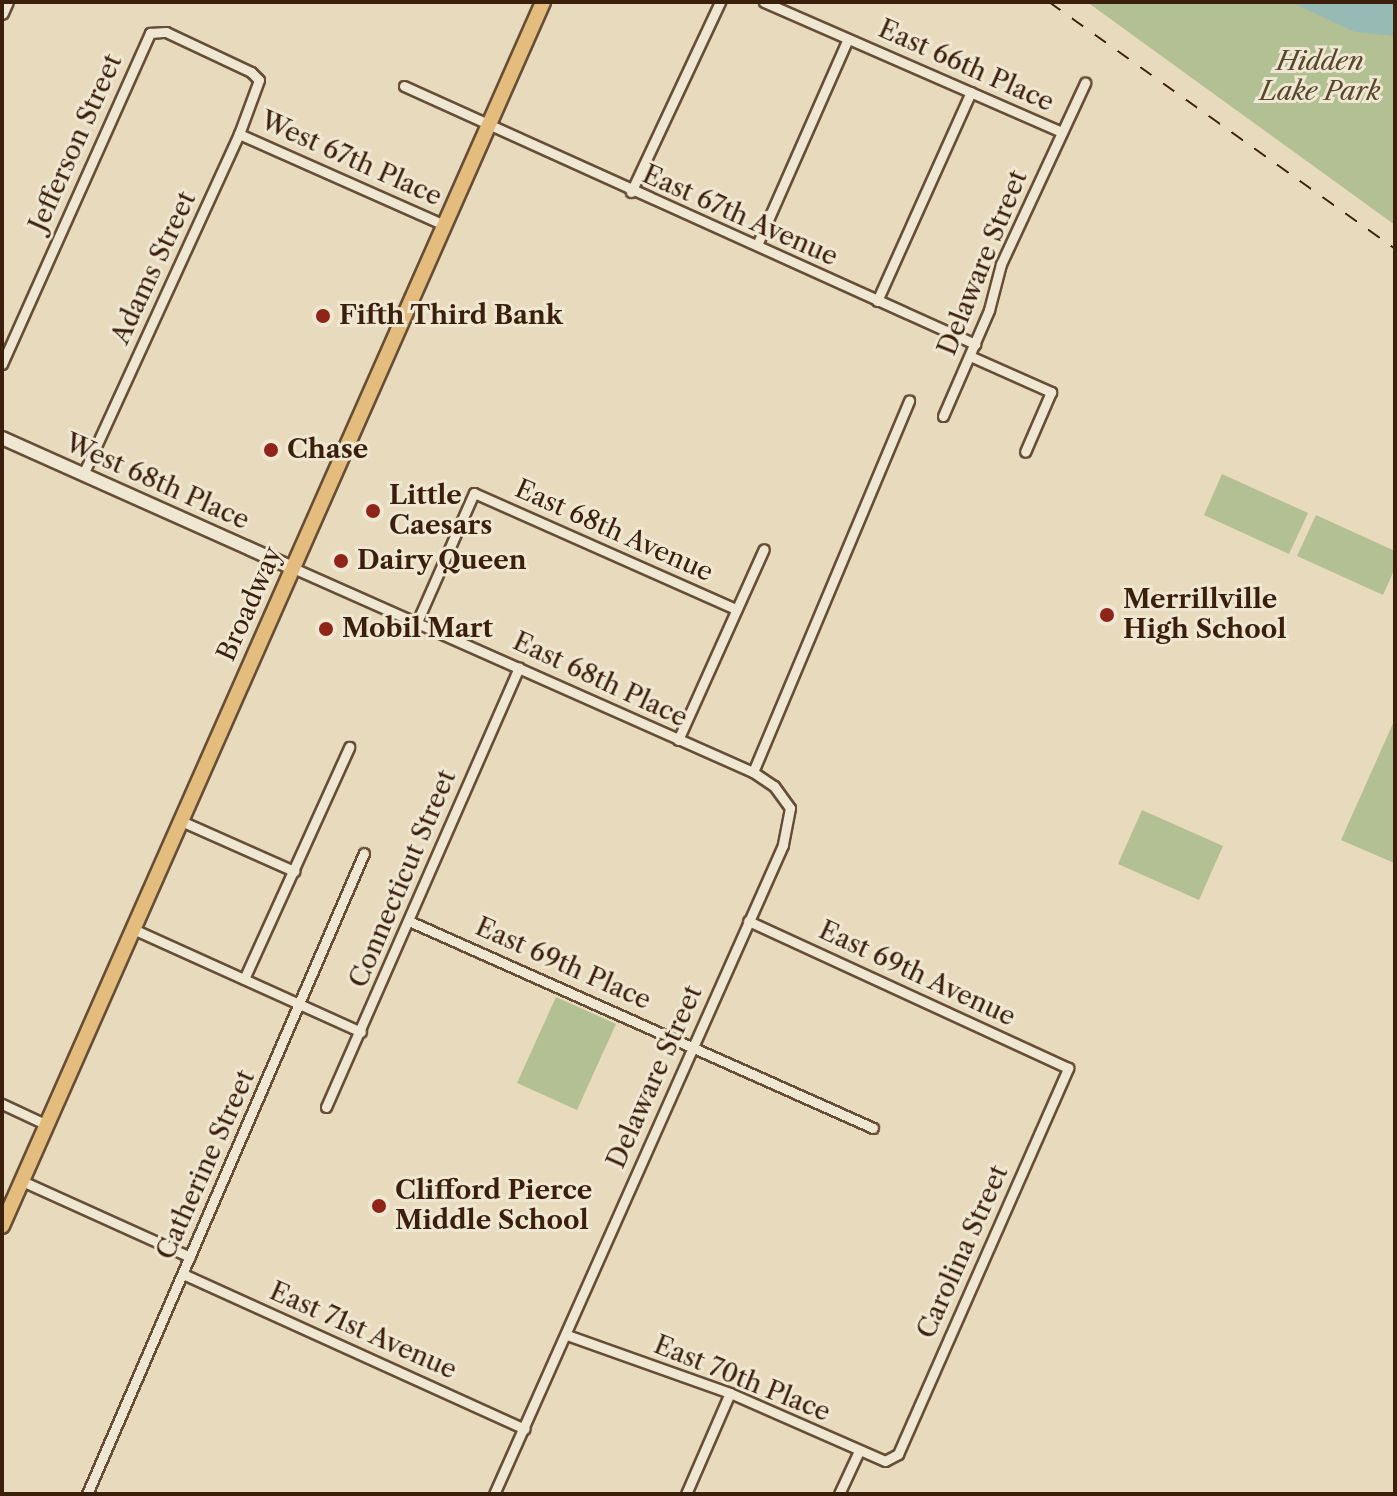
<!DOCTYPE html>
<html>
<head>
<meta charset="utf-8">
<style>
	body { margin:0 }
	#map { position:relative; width:1397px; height:1496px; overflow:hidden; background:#e8dabc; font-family:"Libre Caslon Text",serif }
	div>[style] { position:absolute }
	.green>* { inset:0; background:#b3c093 }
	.water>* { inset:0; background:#97bab4 }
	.roads { filter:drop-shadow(2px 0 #664e36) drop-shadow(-2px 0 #664e36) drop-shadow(0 2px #664e36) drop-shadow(0 -2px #664e36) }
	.street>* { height:9px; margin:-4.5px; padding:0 4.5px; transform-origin:4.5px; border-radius:4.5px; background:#f0e7d3 }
	.secondary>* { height:12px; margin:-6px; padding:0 6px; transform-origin:6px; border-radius:6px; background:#f0e7d3 }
	.primary>* { height:14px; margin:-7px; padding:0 7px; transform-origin:7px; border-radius:7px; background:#e4bd7e }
	.rail>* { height:2px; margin-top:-1px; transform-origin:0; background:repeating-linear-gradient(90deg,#3a1f0a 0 14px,transparent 0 28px) }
	.dots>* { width:22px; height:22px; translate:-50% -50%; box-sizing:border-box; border:4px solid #f0e7d3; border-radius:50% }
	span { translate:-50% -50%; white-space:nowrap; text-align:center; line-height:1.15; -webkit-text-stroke:6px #f0e7d3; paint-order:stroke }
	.park-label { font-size:26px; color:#58472c; font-style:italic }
	.street-label { font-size:26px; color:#3a1f0a }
	.poi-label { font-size:26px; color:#3a1f0a; font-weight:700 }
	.left { translate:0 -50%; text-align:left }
	.frame { position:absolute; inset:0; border:4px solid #3a1f0a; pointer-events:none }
</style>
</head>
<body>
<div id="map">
	<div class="green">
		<i style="clip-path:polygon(1087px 2px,1395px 2px,1395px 225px)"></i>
		<i style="clip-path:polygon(1222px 474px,1308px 513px,1289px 554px,1204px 515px)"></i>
		<i style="clip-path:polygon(1316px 515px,1395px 551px,1395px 568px,1383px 595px,1297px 556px)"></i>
		<i style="clip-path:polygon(1395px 719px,1395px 860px,1394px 863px,1341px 840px)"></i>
		<i style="clip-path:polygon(1142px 810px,1223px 846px,1199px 900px,1118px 864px)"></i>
		<i style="clip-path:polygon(556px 997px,616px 1024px,577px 1110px,517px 1083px)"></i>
	</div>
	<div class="water">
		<i style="clip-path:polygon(1290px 2px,1395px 2px,1395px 36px,1355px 32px)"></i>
	</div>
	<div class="roads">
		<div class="street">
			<i style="left:764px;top:2px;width:325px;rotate:23.6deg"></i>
			<i style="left:404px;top:86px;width:627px;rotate:24.32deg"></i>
			<i style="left:239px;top:134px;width:224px;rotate:23.9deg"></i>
			<i style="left:631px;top:192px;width:210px;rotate:-64.9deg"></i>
			<i style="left:757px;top:245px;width:225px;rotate:-66.2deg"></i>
			<i style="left:877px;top:301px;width:229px;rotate:-65.8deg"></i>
			<i style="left:970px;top:356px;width:89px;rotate:24deg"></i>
			<i style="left:1051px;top:392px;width:65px;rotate:113.4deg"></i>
			<i style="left:2px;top:364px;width:363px;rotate:-65.9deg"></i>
			<i style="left:150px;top:33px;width:16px;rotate:-4deg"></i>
			<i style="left:166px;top:32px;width:94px;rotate:25.2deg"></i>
			<i style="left:251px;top:72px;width:11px;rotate:45deg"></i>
			<i style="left:259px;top:80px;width:58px;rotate:110.3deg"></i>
			<i style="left:239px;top:134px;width:373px;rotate:114.6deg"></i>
			<i style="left:943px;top:416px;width:116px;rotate:-66.5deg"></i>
			<i style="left:989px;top:310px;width:48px;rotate:-75.4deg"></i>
			<i style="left:1001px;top:264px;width:200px;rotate:-65.1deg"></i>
			<i style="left:293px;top:568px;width:503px;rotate:23.92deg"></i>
			<i style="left:753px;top:772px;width:25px;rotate:34deg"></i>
			<i style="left:774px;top:786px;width:27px;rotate:54deg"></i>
			<i style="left:790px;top:808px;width:38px;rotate:101deg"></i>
			<i style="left:783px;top:845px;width:710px;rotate:114deg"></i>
			<i style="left:417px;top:622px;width:141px;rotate:-66.2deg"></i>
			<i style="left:474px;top:493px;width:287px;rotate:23.9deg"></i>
			<i style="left:678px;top:740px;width:209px;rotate:-65.8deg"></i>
			<i style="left:753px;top:772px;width:403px;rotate:-67.2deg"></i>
			<i style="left:181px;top:821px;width:124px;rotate:23.9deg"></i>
			<i style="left:409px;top:921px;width:508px;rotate:24.04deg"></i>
			<i style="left:133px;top:929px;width:250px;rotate:24.3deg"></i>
			<i style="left:244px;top:979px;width:255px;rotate:-65.6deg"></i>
			<i style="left:2px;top:1104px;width:50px;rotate:25deg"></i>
			<i style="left:326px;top:1107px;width:480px;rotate:-66.3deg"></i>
			<i style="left:22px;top:1181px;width:184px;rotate:24.3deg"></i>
			<i style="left:183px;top:1274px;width:375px;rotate:24.4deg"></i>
			<i style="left:567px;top:1335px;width:173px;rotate:19.6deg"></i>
			<i style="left:730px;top:1393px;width:169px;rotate:23.7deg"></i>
			<i style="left:885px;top:1461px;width:15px;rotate:-28deg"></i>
			<i style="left:898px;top:1454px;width:422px;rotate:-66.2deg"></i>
			<i style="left:1068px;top:1068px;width:352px;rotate:-155.3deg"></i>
			<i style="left:87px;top:1494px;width:698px;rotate:-66.63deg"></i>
			<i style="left:686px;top:1494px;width:110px;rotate:-66.5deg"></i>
			<i style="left:839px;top:1494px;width:47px;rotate:-65.1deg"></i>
		</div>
		<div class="secondary">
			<i style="left:2px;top:13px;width:12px;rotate:-66deg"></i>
			<i style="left:2px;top:438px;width:319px;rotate:24.1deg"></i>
		</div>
		<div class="primary">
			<i style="left:2px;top:1226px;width:1338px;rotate:-66.15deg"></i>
		</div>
	</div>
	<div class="rail">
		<i style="left:1049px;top:2px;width:425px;rotate:35.5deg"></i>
	</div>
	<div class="dots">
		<i style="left:323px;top:316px;background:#8f2418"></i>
		<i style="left:271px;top:450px;background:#8f2418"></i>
		<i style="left:373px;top:511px;background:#8f2418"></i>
		<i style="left:341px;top:561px;background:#8f2418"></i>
		<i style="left:1107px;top:615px;background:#8f2418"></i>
		<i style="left:326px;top:629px;background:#8f2418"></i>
		<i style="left:379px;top:1206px;background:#8f2418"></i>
	</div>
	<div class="park-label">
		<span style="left:1320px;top:77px">Hidden<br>Lake Park</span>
	</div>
	<div class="street-label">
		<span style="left:966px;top:66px;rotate:24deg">East 66th Place</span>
		<span style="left:76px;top:143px;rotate:-66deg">Jefferson Street</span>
		<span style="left:351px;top:159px;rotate:24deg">West 67th Place</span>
		<span style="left:740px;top:216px;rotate:24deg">East 67th Avenue</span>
		<span style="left:983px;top:263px;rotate:-68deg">Delaware Street</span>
		<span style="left:154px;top:268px;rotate:-65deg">Adams Street</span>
		<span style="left:157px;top:482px;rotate:24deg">West 68th Place</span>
		<span style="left:614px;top:531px;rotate:24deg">East 68th Avenue</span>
		<span style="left:250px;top:604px;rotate:-66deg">Broadway</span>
		<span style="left:600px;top:680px;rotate:25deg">East 68th Place</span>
		<span style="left:403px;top:879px;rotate:-67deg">Connecticut Street</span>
		<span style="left:563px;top:964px;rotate:24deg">East 69th Place</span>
		<span style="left:917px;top:974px;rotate:25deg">East 69th Avenue</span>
		<span style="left:655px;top:1077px;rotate:-66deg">Delaware Street</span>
		<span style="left:206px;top:1165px;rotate:-66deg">Catherine Street</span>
		<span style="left:963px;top:1252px;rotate:-66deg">Carolina Street</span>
		<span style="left:363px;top:1331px;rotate:24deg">East 71st Avenue</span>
		<span style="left:742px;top:1379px;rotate:22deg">East 70th Place</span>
	</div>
	<div class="poi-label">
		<span class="left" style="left:339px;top:316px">Fifth Third Bank</span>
		<span class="left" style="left:287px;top:450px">Chase</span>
		<span class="left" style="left:389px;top:511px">Little<br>Caesars</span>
		<span class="left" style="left:357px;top:561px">Dairy Queen</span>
		<span class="left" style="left:1123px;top:615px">Merrillville<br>High School</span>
		<span class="left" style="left:342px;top:629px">Mobil Mart</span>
		<span class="left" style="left:395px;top:1206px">Clifford Pierce<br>Middle School</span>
	</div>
	<div class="frame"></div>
</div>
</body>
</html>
